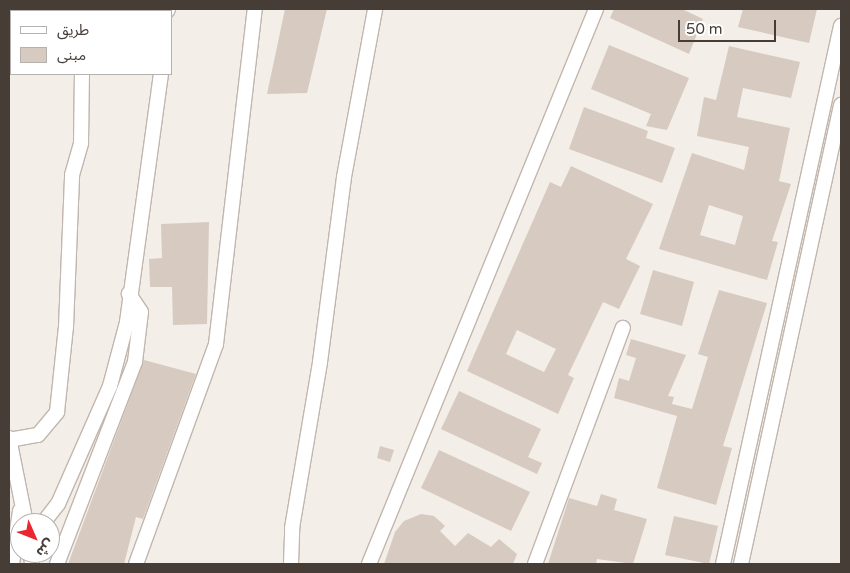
<!DOCTYPE html>
<html>
<head>
<meta charset="utf-8">
<style>
	body { margin:0 }
	#map { position:relative; width:850px; height:573px; overflow:hidden; background:#f3eee8; font-family:"Varela Round","Noto Sans Arabic",sans-serif }
	div>[style] { position:absolute }
	.building>* { inset:0; background:#d7cac1 }
	.roads { filter:drop-shadow(1px 0 #c1b6ae) drop-shadow(-1px 0 #c1b6ae) drop-shadow(0 1px #c1b6ae) drop-shadow(0 -1px #c1b6ae) }
	.minor>* { height:14px; margin:-7px; padding:0 7px; transform-origin:7px; border-radius:7px; background:#fff }
	span { translate:-50% -50%; white-space:nowrap; text-align:center; line-height:1.15; -webkit-text-stroke:4px #fff; paint-order:stroke }
	.frame { position:absolute; inset:0; border:10px solid #463d37; pointer-events:none }
	.legend { position:absolute; left:10px; top:10px; width:162px; height:65px; box-sizing:border-box; background:#fff; border:1px solid #b5b1af; margin:0; padding:6px 9px; list-style:none; font-size:15px; color:#463d37 }
	.legend li { display:flex; align-items:center; gap:10px; height:25px }
	.legend b { width:25px; border:1px solid #b5b1af }
	.north { position:absolute; left:10px; top:513px; width:50px; height:50px; box-sizing:border-box; background:#fff; border:1px solid #b5b1af; border-radius:50%; rotate:134deg; font-size:14px; font-weight:700; line-height:20px; text-align:center; color:#463d37 }
	.north::after { content:''; display:block; margin:auto; width:18px; height:22px; background:#ed252f; clip-path:polygon(50% 0,100% 100%,50% 72%,0 100%) }
	.scale { position:absolute; left:678px; top:20px; width:98px; height:22px; box-sizing:border-box; border:2px solid #463d37; border-top:0; padding-left:6px; font-size:15px; line-height:18px; white-space:nowrap; color:#463d37; -webkit-text-stroke:4px #fff; paint-order:stroke }
</style>
</head>
<body>
<div id="map">
	<div class="building">
		<i style="clip-path:polygon(285px 9px,327px 9px,307px 93px,267px 94px)"></i>
		<i style="clip-path:polygon(614px 9px,682px 9px,703px 19px,689px 54px,610px 18px)"></i>
		<i style="clip-path:polygon(743px 9px,817px 9px,809px 43px,738px 27px)"></i>
		<i style="clip-path:polygon(609px 45px,689px 78px,667px 130px,646px 126px,651px 114px,591px 89px)"></i>
		<i style="clip-path:polygon(evenodd,729px 46px,800px 62px,791px 98px,743px 88px,737px 117px,790px 128px,779px 181px,791px 184px,772px 241px,778px 242px,767px 280px,659px 249px,692px 153px,744px 170px,749px 147px,697px 136px,704px 97px,716px 100px,729px 46px,709px 205px,743px 216px,735px 245px,700px 235px,709px 205px)"></i>
		<i style="clip-path:polygon(584px 107px,648px 131px,646px 138px,675px 148px,662px 183px,569px 149px)"></i>
		<i style="clip-path:polygon(evenodd,571px 166px,653px 204px,626px 259px,640px 266px,619px 309px,603px 302px,568px 375px,574px 378px,558px 414px,467px 371px,550px 182px,561px 187px,571px 166px,517px 330px,556px 349px,544px 372px,506px 354px,517px 330px)"></i>
		<i style="clip-path:polygon(209px 222px,207px 324px,173px 325px,172px 287px,150px 287px,149px 259px,162px 258px,161px 224px)"></i>
		<i style="clip-path:polygon(653px 270px,694px 282px,682px 326px,640px 314px)"></i>
		<i style="clip-path:polygon(719px 290px,767px 303px,723px 446px,732px 448px,716px 505px,657px 488px,677px 416px,614px 398px,619px 378px,629px 381px,636px 358px,626px 355px,631px 339px,686px 355px,668px 396px,674px 397px,672px 404px,692px 409px,708px 357px,698px 354px)"></i>
		<i style="clip-path:polygon(144px 360px,196px 374px,143px 519px,136px 517px,124px 564px,68px 564px)"></i>
		<i style="clip-path:polygon(459px 391px,541px 429px,528px 457px,542px 463px,537px 474px,441px 429px)"></i>
		<i style="clip-path:polygon(380px 446px,394px 450px,390px 462px,377px 458px)"></i>
		<i style="clip-path:polygon(439px 450px,530px 492px,511px 531px,421px 488px)"></i>
		<i style="clip-path:polygon(601px 494px,617px 499px,614px 510px,647px 519px,633px 564px,597px 559px,596px 564px,548px 564px,569px 498px,597px 506px)"></i>
		<i style="clip-path:polygon(421px 514px,434px 516px,445px 526px,440px 531px,455px 546px,468px 533px,491px 547px,499px 539px,517px 554px,513px 564px,384px 564px,395px 532px,404px 521px)"></i>
		<i style="clip-path:polygon(674px 516px,718px 526px,709px 564px,665px 555px)"></i>
	</div>
	<div class="roads">
		<div class="minor">
			<i style="left:82px;top:11px;width:2px;rotate:-90deg"></i>
			<i style="left:167px;top:11px;width:2px;rotate:-63deg"></i>
			<i style="left:9px;top:438px;width:87px;rotate:78.7deg"></i>
			<i style="left:9px;top:440px;width:29px;rotate:-10deg"></i>
			<i style="left:38px;top:435px;width:30px;rotate:-50deg"></i>
			<i style="left:57px;top:412px;width:85px;rotate:-84deg"></i>
			<i style="left:66px;top:327px;width:152px;rotate:-87.7deg"></i>
			<i style="left:72px;top:175px;width:33px;rotate:-74deg"></i>
			<i style="left:81px;top:143px;width:69px;rotate:-89.2deg"></i>
			<i style="left:43px;top:523px;width:24px;rotate:-52deg"></i>
			<i style="left:58px;top:504px;width:129px;rotate:-66.2deg"></i>
			<i style="left:110px;top:386px;width:66px;rotate:-75.1deg"></i>
			<i style="left:127px;top:322px;width:250px;rotate:-82.2deg"></i>
			<i style="left:31px;top:553px;width:11px;rotate:85deg"></i>
			<i style="left:12px;top:564px;width:54px;rotate:-81.4deg"></i>
			<i style="left:57px;top:564px;width:217px;rotate:-68.9deg"></i>
			<i style="left:135px;top:362px;width:50px;rotate:-83.2deg"></i>
			<i style="left:141px;top:312px;width:22px;rotate:-124deg"></i>
			<i style="left:136px;top:564px;width:234px;rotate:-70deg"></i>
			<i style="left:216px;top:344px;width:337px;rotate:-83.4deg"></i>
			<i style="left:291px;top:564px;width:36px;rotate:-88deg"></i>
			<i style="left:292px;top:528px;width:168px;rotate:-80.4deg"></i>
			<i style="left:320px;top:362px;width:187px;rotate:-82.6deg"></i>
			<i style="left:344px;top:177px;width:171px;rotate:-79.5deg"></i>
			<i style="left:369px;top:564px;width:600px;rotate:-67.75deg"></i>
			<i style="left:535px;top:564px;width:252px;rotate:-69.6deg"></i>
			<i style="left:723px;top:564px;width:551px;rotate:-77.63deg"></i>
			<i style="left:741px;top:564px;width:470px;rotate:-77.7deg"></i>
		</div>
	</div>
	<div class="frame"></div>
	<ul class="legend">
	<li><b style="height:6px;background:#fff"></b>طريق</li>
	<li><b style="height:14px;background:#d7cac1"></b>مبنى</li>
	</ul>
	<div class="north">ش</div>
	<div class="scale">50 m</div>
</div>
</body>
</html>
